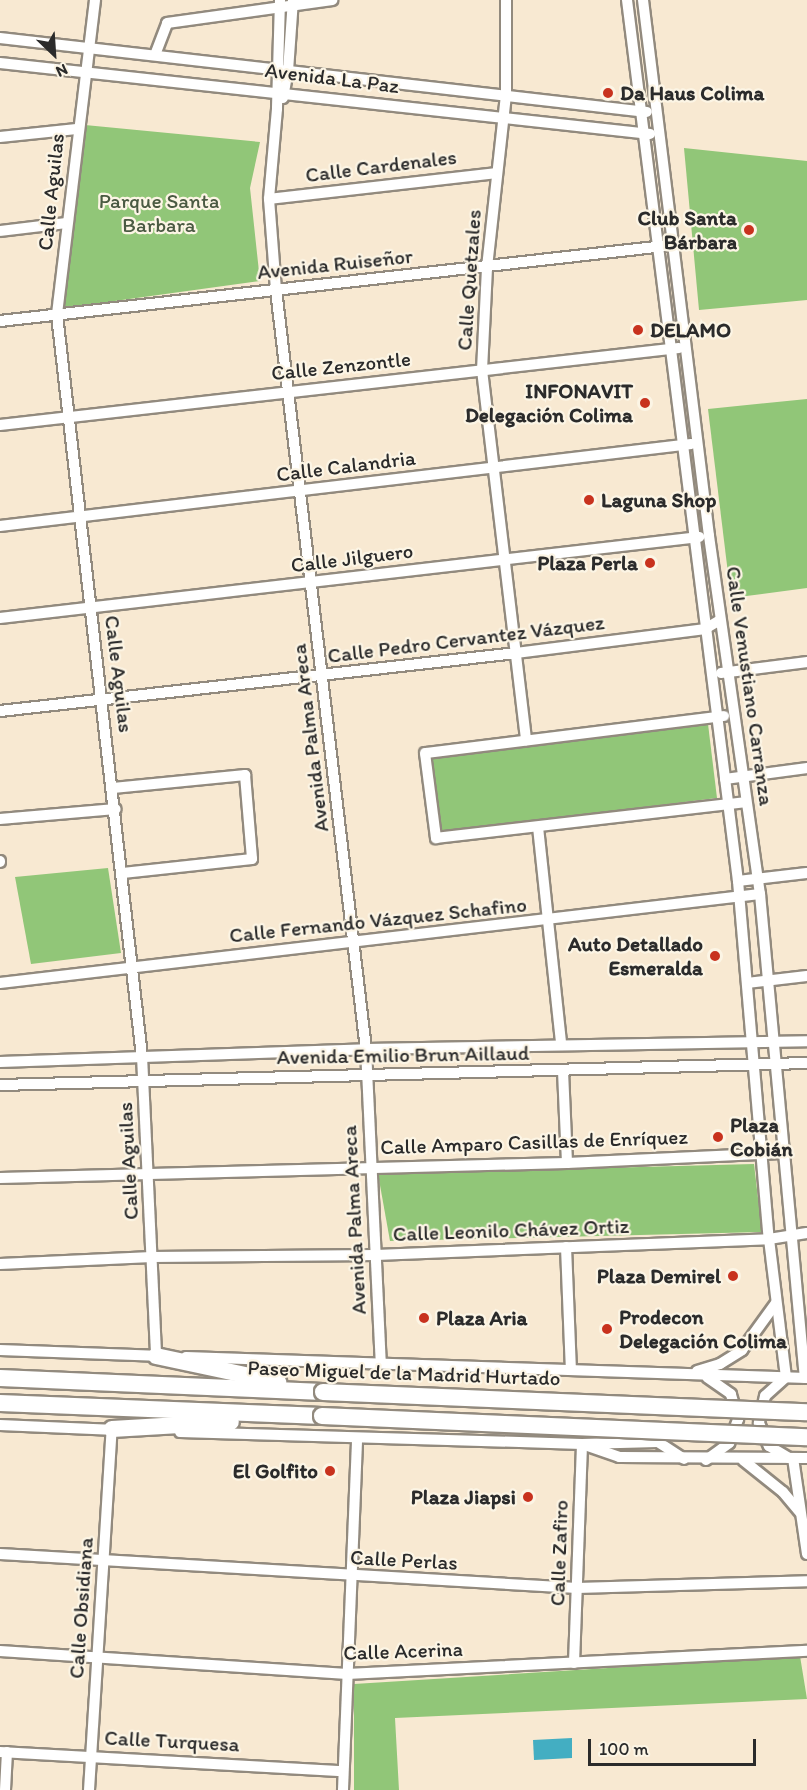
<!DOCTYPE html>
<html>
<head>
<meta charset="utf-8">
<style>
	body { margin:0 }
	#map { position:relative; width:807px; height:1790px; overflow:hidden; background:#f8e9d2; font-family:Itim,sans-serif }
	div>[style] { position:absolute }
	.green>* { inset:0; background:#91c678 }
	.water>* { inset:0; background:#43aec2 }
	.roads { filter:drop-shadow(2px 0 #928a7e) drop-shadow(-2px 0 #928a7e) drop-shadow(0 2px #928a7e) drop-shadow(0 -2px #928a7e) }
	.minor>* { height:10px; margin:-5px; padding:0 5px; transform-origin:5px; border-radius:5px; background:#fff }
	.highway>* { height:16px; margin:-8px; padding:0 8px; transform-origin:8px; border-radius:8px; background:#fff }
	.bridges { filter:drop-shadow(2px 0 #928a7e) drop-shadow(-2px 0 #928a7e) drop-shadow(0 2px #928a7e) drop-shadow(0 -2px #928a7e) }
	.highway-bridge>* { height:16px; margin:-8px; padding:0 8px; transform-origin:8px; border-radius:8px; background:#fff }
	.dots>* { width:16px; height:16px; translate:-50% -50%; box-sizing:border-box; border:3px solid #fcf5e5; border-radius:50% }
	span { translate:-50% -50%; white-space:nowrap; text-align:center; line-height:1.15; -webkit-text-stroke:4.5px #fcf5e5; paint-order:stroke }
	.street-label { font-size:21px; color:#2b2b2b }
	.poi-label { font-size:21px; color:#2b2b2b; font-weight:700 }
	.left { translate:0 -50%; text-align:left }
	.right { translate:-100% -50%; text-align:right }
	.park-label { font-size:21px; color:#4a5a42 }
	.north { position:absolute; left:24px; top:24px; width:60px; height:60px; -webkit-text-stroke:4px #fcf5e5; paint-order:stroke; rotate:155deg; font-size:16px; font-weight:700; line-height:24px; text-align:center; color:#2b2b2b }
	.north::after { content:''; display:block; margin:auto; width:21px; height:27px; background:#2b2b2b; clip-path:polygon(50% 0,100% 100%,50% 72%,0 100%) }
	.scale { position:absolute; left:588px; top:1739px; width:168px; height:27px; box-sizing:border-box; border:3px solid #2b2b2b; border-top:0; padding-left:8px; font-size:18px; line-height:21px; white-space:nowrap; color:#2b2b2b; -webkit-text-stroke:4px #fcf5e5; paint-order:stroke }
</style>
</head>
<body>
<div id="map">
	<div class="green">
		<i style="clip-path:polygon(85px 125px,260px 142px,250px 188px,260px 281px,64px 308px)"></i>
		<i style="clip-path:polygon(684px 148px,807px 161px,807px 300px,699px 310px)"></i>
		<i style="clip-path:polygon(807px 399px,807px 588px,731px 598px,708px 409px)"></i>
		<i style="clip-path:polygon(708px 724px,717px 798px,441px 832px,432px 758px)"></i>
		<i style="clip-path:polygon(108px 868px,121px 953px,31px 964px,15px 877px)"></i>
		<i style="clip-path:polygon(754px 1164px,762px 1232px,390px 1241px,378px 1174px)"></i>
		<i style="clip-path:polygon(800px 1656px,807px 1699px,395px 1718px,399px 1790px,354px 1790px,354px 1684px)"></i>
	</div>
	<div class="water">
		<i style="clip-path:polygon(572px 1738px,572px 1758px,534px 1760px,533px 1740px)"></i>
	</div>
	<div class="roads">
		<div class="minor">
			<i style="left:95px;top:0;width:317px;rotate:96.9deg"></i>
			<i style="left:57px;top:315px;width:746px;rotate:83.46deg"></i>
			<i style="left:142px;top:1056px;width:300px;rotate:87.3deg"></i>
			<i style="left:280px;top:0;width:109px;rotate:91.6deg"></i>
			<i style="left:277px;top:109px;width:90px;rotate:95.1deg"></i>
			<i style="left:269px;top:199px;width:91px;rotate:85.6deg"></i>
			<i style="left:276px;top:290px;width:764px;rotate:83.24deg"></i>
			<i style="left:366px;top:1049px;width:314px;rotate:87.3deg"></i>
			<i style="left:506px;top:0;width:95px;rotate:90deg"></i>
			<i style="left:506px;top:95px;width:174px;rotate:96.3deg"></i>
			<i style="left:487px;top:268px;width:102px;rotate:92.8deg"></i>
			<i style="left:482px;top:370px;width:373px;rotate:83.2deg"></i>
			<i style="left:627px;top:0;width:888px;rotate:82.82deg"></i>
			<i style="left:738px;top:881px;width:359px;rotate:85.1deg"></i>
			<i style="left:769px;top:1239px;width:139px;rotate:83deg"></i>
			<i style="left:643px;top:0;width:540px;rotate:82.98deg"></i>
			<i style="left:709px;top:536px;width:362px;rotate:81.9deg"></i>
			<i style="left:760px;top:894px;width:486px;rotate:84.7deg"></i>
			<i style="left:0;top:38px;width:651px;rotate:6.52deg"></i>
			<i style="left:155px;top:55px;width:34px;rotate:-69deg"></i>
			<i style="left:167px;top:23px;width:167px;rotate:-7.9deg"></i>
			<i style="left:0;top:63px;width:654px;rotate:6.23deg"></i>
			<i style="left:283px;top:98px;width:27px;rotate:-80deg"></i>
			<i style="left:288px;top:71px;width:71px;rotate:-86deg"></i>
			<i style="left:0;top:137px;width:77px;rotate:-5.9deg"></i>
			<i style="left:269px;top:199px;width:229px;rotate:-6.5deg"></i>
			<i style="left:0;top:231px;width:66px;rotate:-6.9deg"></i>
			<i style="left:0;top:321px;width:668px;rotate:-6.44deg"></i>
			<i style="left:0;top:425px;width:683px;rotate:-6.47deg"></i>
			<i style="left:0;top:526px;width:696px;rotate:-6.77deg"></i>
			<i style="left:0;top:618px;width:704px;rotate:-6.61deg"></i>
			<i style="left:721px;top:673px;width:87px;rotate:-7.3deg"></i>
			<i style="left:0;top:711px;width:519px;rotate:-6.41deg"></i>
			<i style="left:516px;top:653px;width:191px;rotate:-7.2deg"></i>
			<i style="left:705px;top:629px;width:17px;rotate:-31deg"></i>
			<i style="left:724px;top:716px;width:301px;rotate:172.9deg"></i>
			<i style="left:425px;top:753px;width:86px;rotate:82.6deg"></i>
			<i style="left:436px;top:838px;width:312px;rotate:-6.6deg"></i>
			<i style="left:725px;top:779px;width:83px;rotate:-7.6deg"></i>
			<i style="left:113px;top:788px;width:133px;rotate:-5.6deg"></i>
			<i style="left:245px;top:775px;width:84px;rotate:85.2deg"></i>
			<i style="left:252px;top:859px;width:130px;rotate:173.8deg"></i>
			<i style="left:0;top:819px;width:116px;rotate:-4.9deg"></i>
			<i style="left:538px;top:827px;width:218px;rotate:83.9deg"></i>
			<i style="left:0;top:861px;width:1px;rotate:90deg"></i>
			<i style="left:738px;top:881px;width:69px;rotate:-6.6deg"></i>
			<i style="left:0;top:983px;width:765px;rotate:-6.68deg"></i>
			<i style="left:747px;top:983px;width:60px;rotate:-6.7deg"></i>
			<i style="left:0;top:1062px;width:366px;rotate:-2deg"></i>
			<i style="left:366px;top:1049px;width:441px;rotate:-1deg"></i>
			<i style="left:563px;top:1071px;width:92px;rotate:87.5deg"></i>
			<i style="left:0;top:1085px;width:807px;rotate:-1.56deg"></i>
			<i style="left:0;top:1178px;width:567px;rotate:-1.52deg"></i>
			<i style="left:567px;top:1163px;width:214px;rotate:-2.7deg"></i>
			<i style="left:566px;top:1247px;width:123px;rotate:87.7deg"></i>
			<i style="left:0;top:1264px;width:152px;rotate:-2.6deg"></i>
			<i style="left:152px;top:1257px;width:224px;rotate:-0.5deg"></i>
			<i style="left:376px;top:1255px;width:393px;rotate:-2.3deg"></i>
			<i style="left:769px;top:1239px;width:38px;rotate:-9deg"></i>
			<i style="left:0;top:1350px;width:162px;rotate:2.1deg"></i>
			<i style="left:186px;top:1357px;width:621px;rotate:1.94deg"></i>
			<i style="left:697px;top:1371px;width:24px;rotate:-17deg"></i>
			<i style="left:720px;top:1364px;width:26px;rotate:-32deg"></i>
			<i style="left:742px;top:1350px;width:58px;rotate:-54.1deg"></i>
			<i style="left:786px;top:1377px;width:28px;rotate:138deg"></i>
			<i style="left:765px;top:1396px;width:28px;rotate:103deg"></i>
			<i style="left:759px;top:1423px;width:25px;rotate:67deg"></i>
			<i style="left:769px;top:1446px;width:23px;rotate:31deg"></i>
			<i style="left:0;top:1425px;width:116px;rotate:2.5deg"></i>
			<i style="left:180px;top:1432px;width:402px;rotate:1.7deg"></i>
			<i style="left:582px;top:1444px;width:39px;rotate:19deg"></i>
			<i style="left:619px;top:1457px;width:188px;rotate:0.3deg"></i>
			<i style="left:793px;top:1458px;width:97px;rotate:81.7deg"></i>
			<i style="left:706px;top:1460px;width:29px;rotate:-36deg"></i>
			<i style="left:729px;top:1443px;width:26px;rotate:-69deg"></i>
			<i style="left:738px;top:1419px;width:26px;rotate:-106deg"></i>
			<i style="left:731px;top:1394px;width:29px;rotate:-145deg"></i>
			<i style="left:743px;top:1460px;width:51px;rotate:38.7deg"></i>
			<i style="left:783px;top:1492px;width:26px;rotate:50deg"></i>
			<i style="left:0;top:1554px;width:578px;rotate:3.37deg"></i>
			<i style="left:577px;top:1588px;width:230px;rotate:-1.7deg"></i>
			<i style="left:0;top:1651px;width:348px;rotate:3.8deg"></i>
			<i style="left:347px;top:1674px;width:461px;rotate:-2.9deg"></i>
			<i style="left:574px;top:1663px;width:219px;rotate:-87.9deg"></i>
			<i style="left:582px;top:1444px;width:76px;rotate:-1.5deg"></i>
			<i style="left:658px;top:1442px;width:31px;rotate:33deg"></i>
			<i style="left:0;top:1752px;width:343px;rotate:3.2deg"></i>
			<i style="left:5px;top:1790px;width:38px;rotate:-87deg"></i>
			<i style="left:89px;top:1790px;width:362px;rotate:-86.4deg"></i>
			<i style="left:343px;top:1790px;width:351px;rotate:-87.7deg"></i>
		</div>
		<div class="highway">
			<i style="left:156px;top:1356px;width:125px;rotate:12deg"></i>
			<i style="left:0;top:1378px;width:323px;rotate:2.5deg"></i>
			<i style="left:0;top:1403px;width:322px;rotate:2.3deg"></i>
			<i style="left:112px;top:1429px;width:119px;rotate:-3.4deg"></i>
		</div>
	</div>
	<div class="bridges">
		<div class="highway-bridge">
			<i style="left:323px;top:1392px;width:484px;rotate:2.4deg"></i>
			<i style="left:322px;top:1416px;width:485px;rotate:2.5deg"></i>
		</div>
	</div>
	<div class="dots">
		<i style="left:608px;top:93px;background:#c8321e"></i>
		<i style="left:749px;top:230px;background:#c8321e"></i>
		<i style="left:638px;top:330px;background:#c8321e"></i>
		<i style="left:645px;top:403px;background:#c8321e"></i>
		<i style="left:589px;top:500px;background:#c8321e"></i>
		<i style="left:650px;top:563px;background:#c8321e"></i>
		<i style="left:715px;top:956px;background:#c8321e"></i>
		<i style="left:718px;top:1137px;background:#c8321e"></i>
		<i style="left:733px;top:1276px;background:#c8321e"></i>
		<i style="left:424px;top:1318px;background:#c8321e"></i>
		<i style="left:607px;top:1329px;background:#c8321e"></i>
		<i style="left:330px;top:1471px;background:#c8321e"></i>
		<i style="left:528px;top:1497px;background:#c8321e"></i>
	</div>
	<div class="street-label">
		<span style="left:332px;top:78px;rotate:7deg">Avenida La Paz</span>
		<span style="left:381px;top:166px;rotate:-7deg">Calle Cardenales</span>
		<span style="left:51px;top:192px;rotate:-84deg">Calle Aguilas</span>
		<span style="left:335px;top:264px;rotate:-6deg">Avenida Ruiseñor</span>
		<span style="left:469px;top:280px;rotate:-86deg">Calle Quetzales</span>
		<span style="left:341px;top:366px;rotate:-6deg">Calle Zenzontle</span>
		<span style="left:346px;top:466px;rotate:-7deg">Calle Calandria</span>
		<span style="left:352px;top:558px;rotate:-7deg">Calle Jilguero</span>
		<span style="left:466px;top:639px;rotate:-7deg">Calle Pedro Cervantez Vázquez</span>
		<span style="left:119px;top:674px;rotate:83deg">Calle Aguilas</span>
		<span style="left:750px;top:686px;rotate:82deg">Calle Venustiano Carranza</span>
		<span style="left:310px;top:738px;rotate:-97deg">Avenida Palma Areca</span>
		<span style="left:378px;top:920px;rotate:-6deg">Calle Fernando Vázquez Schafino</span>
		<span style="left:403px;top:1055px;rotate:-1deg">Avenida Emilio Brun Aillaud</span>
		<span style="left:534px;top:1142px;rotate:-2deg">Calle Amparo Casillas de Enríquez</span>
		<span style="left:128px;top:1161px;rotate:-93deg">Calle Aguilas</span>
		<span style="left:354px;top:1220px;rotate:-93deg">Avenida Palma Areca</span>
		<span style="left:511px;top:1230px;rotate:-2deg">Calle Leonilo Chávez Ortiz</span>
		<span style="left:404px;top:1373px;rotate:2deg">Paseo Miguel de la Madrid Hurtado</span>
		<span style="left:559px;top:1553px;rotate:-88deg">Calle Zafiro</span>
		<span style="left:404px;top:1560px;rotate:3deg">Calle Perlas</span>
		<span style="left:81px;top:1608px;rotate:-86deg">Calle Obsidiana</span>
		<span style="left:403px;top:1651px;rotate:-2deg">Calle Acerina</span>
		<span style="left:172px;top:1741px;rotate:3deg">Calle Turquesa</span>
	</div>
	<div class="poi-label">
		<span class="left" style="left:620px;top:93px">Da Haus Colima</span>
		<span class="right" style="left:737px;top:230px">Club Santa<br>Bárbara</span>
		<span class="left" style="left:650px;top:330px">DELAMO</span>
		<span class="right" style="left:633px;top:403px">INFONAVIT<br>Delegación Colima</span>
		<span class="left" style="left:601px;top:500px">Laguna Shop</span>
		<span class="right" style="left:638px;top:563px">Plaza Perla</span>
		<span class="right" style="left:703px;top:956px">Auto Detallado<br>Esmeralda</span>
		<span class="left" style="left:730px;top:1137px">Plaza<br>Cobián</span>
		<span class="right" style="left:721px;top:1276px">Plaza Demirel</span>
		<span class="left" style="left:619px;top:1329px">Prodecon<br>Delegación Colima</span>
		<span class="left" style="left:436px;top:1318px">Plaza Aria</span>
		<span class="right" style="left:318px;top:1471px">El Golfito</span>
		<span class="right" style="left:516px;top:1497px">Plaza Jiapsi</span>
	</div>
	<div class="park-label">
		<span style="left:159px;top:213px">Parque Santa<br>Barbara</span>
	</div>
	<div class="north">N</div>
	<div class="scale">100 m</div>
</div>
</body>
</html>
